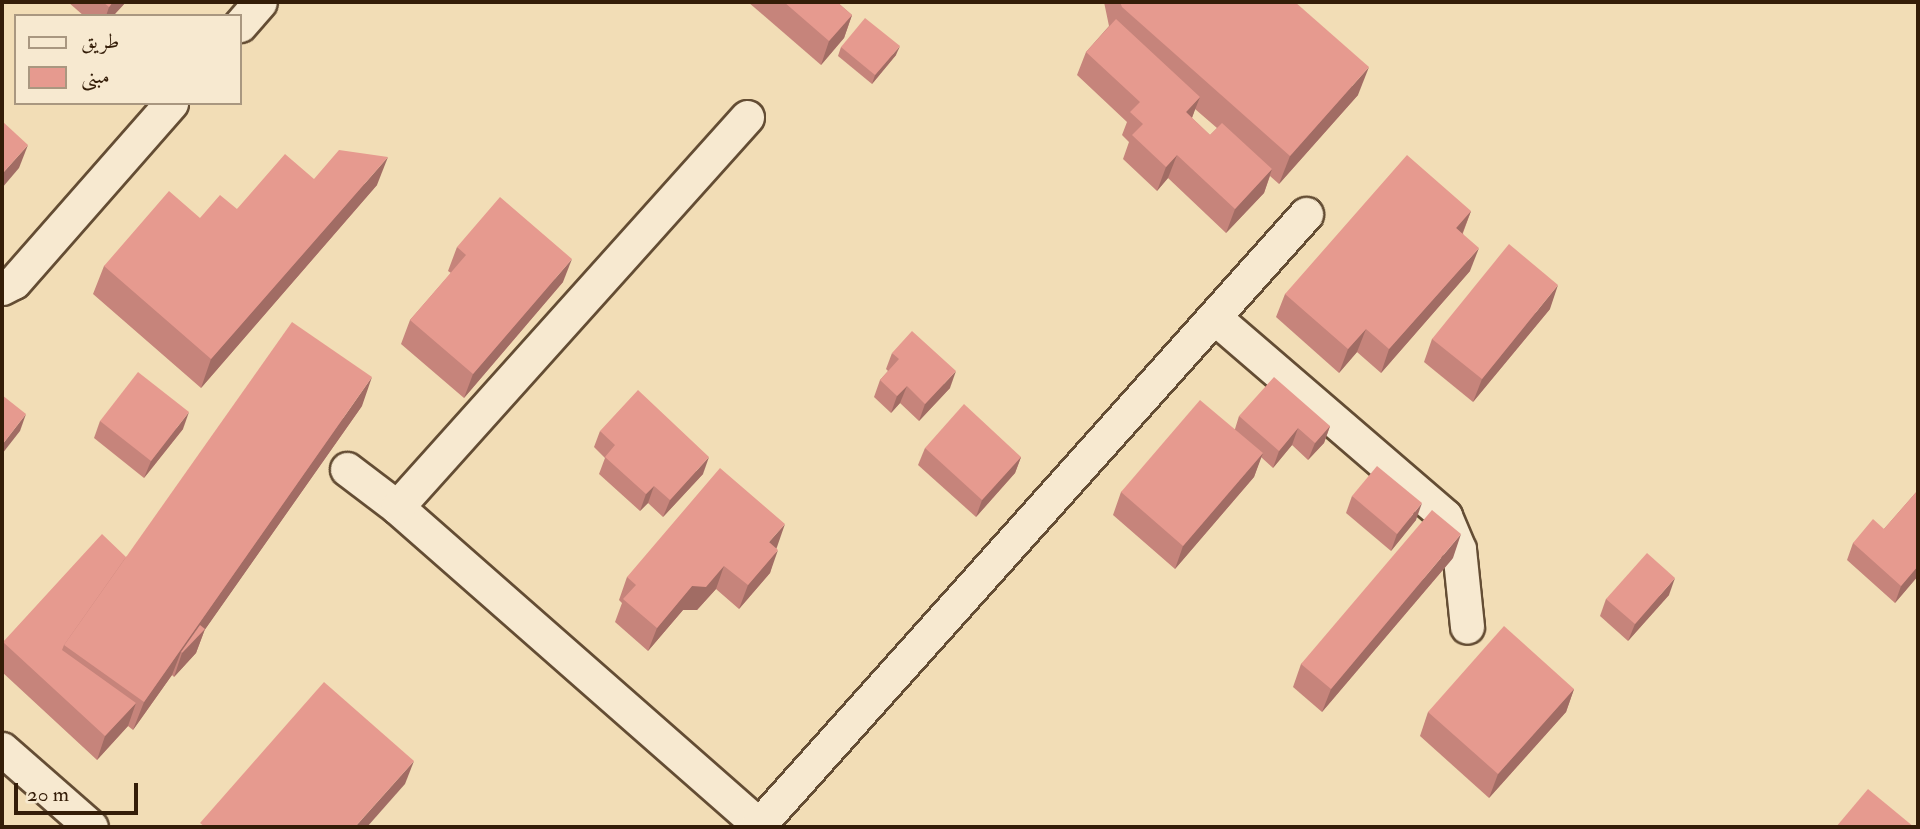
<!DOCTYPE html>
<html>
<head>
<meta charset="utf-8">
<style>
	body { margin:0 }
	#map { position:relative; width:1920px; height:829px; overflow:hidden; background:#f2ddb6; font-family:"IM FELL Double Pica",Amiri,serif }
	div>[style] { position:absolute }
	.roads { filter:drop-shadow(2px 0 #644d34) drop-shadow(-2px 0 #644d34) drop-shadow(0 2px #644d34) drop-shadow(0 -2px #644d34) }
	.street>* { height:33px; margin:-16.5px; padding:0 16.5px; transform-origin:16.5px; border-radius:16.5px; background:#f7e9d0 }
	.wall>* { inset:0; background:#c6847b }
	.shaded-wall>* { inset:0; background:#a16c64 }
	.building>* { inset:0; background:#e69a8f }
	span { translate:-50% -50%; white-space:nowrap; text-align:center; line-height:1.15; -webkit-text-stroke:5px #f7e9d0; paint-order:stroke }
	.frame { position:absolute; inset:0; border:4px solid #341d08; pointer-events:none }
	.legend { position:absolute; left:14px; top:14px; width:228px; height:91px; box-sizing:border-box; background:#f7e9d0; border:2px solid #a99780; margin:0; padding:9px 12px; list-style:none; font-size:21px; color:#341d08 }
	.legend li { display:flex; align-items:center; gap:14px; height:35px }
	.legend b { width:35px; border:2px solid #a99780 }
	.scale { position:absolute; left:14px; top:783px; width:124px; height:32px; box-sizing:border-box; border:4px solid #341d08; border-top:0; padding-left:9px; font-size:21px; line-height:24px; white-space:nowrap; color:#341d08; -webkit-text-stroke:5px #f7e9d0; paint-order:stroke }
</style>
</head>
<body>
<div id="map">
	<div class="roads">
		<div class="street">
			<i style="left:240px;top:25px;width:30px;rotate:-49deg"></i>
			<i style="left:2px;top:288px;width:13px;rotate:-27deg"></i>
			<i style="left:14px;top:282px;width:238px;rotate:-48.7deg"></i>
			<i style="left:1214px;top:317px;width:305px;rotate:40.7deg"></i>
			<i style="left:1445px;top:516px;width:36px;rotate:67deg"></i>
			<i style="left:1459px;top:549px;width:78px;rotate:84.1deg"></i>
			<i style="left:347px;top:469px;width:63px;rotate:37.2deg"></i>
			<i style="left:397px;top:507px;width:482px;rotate:41.3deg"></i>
			<i style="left:397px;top:507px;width:524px;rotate:-48.09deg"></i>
			<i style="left:2px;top:749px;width:118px;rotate:41.2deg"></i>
			<i style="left:757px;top:827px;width:823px;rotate:-48.15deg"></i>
		</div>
	</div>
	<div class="wall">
		<i style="clip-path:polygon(68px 2px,126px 2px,113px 16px,84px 16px)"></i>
		<i style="clip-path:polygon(748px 2px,837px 2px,852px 15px,844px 38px,821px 65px)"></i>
		<i style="clip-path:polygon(evenodd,1104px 2px,1295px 2px,1358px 95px,1279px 184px,1270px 176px,1264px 193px,1226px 233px,1168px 178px,1157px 191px,1123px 159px,1129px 142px,1122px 135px,1127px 122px,1077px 75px,1086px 52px,1109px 26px,1104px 2px,1195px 109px,1217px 128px,1210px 135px,1192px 118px,1195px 109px)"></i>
		<i style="clip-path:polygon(841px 47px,896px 55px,872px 84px,838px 56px)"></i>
		<i style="clip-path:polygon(314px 179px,377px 185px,201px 388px,93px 294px,104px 266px,200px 218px,237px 209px)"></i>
		<i style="clip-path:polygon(1471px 211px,1463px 233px,1470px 271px,1381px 373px,1357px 352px,1339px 373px,1276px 317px,1285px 294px)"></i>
		<i style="clip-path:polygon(457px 247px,563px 282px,464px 398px,401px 344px,410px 320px,451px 273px,448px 271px)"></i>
		<i style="clip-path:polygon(1550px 309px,1473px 402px,1424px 362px,1432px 339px)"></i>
		<i style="clip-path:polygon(892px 353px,950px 388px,919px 421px,900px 403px,891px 413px,874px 397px,880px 380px,888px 371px,886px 369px)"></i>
		<i style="clip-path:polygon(362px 406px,205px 629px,196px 653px,174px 677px,172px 675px,133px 730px,128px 726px,97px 760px,2px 672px,2px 645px,3px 642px,126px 557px)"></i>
		<i style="clip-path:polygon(1239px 416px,1330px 426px,1324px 443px,1308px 460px,1292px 445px,1273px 468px,1261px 457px,1254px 477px,1175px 569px,1113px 515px,1121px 492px,1235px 429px)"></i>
		<i style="clip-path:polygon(100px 421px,183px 429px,144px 478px,94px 438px)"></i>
		<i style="clip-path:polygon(600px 431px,703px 474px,663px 517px,648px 503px,640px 511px,599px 474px,605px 458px,594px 447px)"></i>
		<i style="clip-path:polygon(925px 448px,1021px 457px,1015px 473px,976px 517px,918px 465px)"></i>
		<i style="clip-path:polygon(1918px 490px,1918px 576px,1895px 603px,1847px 560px,1853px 543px,1884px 529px)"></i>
		<i style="clip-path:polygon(1352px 496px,1416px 520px,1391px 551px,1346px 513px)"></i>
		<i style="clip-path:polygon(777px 547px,770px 573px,739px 609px,716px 589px,697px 610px,683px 610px,648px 651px,615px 622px,622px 603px,619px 600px,627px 577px)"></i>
		<i style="clip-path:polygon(1453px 558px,1322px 712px,1293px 687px,1301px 664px)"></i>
		<i style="clip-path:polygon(1669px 595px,1628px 641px,1600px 616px,1606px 599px)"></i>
		<i style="clip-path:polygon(1574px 689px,1566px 712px,1489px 798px,1420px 736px,1428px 712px)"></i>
	</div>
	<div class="shaded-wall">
		<i style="clip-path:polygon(113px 2px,126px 2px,113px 16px,106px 16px,109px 7px)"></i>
		<i style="clip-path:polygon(852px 15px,844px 38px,821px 65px,829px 41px)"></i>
		<i style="clip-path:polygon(900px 46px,896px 55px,872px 84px,875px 75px)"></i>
		<i style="clip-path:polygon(1369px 67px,1358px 95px,1279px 184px,1290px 156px)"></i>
		<i style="clip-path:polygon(1200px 97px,1191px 120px,1186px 112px)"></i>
		<i style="clip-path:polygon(28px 145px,19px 168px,2px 188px,2px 174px)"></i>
		<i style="clip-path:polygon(1177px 155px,1168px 178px,1157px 191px,1166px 167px)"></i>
		<i style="clip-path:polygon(388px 157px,377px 185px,201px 388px,211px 359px)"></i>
		<i style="clip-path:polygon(1272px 169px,1264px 193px,1226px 233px,1235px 209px)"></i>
		<i style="clip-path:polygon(1471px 211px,1462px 234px,1456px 228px)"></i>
		<i style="clip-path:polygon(1479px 248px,1470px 271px,1381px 373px,1389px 349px)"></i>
		<i style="clip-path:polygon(572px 259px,563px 282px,464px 398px,473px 374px)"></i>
		<i style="clip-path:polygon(1558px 285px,1550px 309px,1473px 402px,1482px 379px)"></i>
		<i style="clip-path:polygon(1366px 329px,1357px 352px,1339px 373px,1348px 349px)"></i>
		<i style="clip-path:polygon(956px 371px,950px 388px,919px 421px,925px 404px)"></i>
		<i style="clip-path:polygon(372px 377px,362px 406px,204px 631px,205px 629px,196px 653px,174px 677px,182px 653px,181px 652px,172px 675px,133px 730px,144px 702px)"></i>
		<i style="clip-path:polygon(907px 386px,900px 403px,891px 413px,897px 396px)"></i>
		<i style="clip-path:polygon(189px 412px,183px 429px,144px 478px,151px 461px)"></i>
		<i style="clip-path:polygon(26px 414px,20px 431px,2px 454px,2px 445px)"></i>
		<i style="clip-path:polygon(1330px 426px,1324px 443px,1308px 460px,1315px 443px)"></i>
		<i style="clip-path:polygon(1298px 428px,1292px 445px,1273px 468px,1279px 451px)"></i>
		<i style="clip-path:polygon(1263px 453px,1254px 477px,1175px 569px,1183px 546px)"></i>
		<i style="clip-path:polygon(709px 457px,703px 474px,663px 517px,670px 500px)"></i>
		<i style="clip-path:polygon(1021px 457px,1015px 473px,976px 517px,982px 500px)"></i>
		<i style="clip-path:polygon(654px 486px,648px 503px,640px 511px,646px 494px)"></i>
		<i style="clip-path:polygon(1422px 503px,1416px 520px,1391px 551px,1397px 534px)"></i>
		<i style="clip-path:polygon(785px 524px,777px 547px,761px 565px,769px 542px)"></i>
		<i style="clip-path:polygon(1461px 534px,1453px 558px,1322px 712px,1331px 689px)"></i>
		<i style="clip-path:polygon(778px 550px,770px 573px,739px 609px,748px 585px)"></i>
		<i style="clip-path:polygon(724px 566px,716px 589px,697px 610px,683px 610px,648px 651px,657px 628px,692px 586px)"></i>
		<i style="clip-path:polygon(1918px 566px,1918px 576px,1895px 603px,1901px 586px)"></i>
		<i style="clip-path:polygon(1675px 578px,1669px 595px,1628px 641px,1635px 624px)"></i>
		<i style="clip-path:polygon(1574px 689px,1566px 712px,1489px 798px,1498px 774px)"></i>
		<i style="clip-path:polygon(136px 703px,128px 726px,97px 760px,105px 736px)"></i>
		<i style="clip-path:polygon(414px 761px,405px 784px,367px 827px,355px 827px)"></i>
	</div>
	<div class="building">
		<i style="clip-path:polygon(103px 2px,113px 2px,109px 7px)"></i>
		<i style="clip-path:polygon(784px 2px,837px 2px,852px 15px,829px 41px)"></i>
		<i style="clip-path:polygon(1120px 2px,1295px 2px,1369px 67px,1290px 156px,1122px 7px)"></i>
		<i style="clip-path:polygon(865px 18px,900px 46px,875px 75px,841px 47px)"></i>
		<i style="clip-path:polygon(1116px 19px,1200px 97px,1186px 112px,1210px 135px,1222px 123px,1272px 169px,1235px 209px,1177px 155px,1166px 167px,1132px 135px,1143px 124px,1130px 112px,1140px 102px,1086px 52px)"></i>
		<i style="clip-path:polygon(2px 121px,28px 145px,2px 174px)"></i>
		<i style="clip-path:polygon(339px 150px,388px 157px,211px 359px,104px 266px,169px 191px,200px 218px,220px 195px,237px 209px,285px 154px,314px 179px)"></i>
		<i style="clip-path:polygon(1407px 155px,1471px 211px,1456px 228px,1479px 248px,1389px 349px,1366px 329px,1348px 349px,1285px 294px)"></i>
		<i style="clip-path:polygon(500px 197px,572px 259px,473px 374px,410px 320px,466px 255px,457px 247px)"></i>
		<i style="clip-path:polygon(1509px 244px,1558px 285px,1482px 379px,1432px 339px)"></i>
		<i style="clip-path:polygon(292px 322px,372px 377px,144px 702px,64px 645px)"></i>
		<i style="clip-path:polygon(912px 331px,956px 371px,925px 404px,907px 386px,897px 396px,880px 380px,899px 359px,892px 353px)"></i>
		<i style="clip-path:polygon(138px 372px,189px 412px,151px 461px,100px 421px)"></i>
		<i style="clip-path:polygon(1274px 377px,1330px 426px,1315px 443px,1298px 428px,1279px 451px,1239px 416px)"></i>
		<i style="clip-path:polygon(638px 390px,709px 457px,670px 500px,654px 486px,646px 494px,605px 457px,615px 445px,600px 431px)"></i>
		<i style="clip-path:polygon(2px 395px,26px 414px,2px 445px)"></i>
		<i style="clip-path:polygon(1200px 400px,1263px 453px,1183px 546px,1121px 492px)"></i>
		<i style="clip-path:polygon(964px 404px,1021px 457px,982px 500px,925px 448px)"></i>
		<i style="clip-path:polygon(1377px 466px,1422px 503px,1397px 534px,1352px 496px)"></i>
		<i style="clip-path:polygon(720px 468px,785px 524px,769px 542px,778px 550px,748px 585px,724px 566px,706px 587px,692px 586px,657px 628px,623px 599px,636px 585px,627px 577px)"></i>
		<i style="clip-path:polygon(1918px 490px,1918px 566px,1901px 586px,1853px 543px,1873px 519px,1884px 529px)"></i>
		<i style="clip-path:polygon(1432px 510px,1461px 534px,1331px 689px,1301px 664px)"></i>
		<i style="clip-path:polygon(102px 534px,126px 557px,64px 645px,62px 650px,136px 703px,105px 736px,3px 642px)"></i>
		<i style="clip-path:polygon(1647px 553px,1675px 578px,1635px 624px,1606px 599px)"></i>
		<i style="clip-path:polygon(200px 625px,205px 629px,182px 653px,181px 652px)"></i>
		<i style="clip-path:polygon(1504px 626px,1574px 689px,1498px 774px,1428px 712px)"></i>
		<i style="clip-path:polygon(324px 682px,414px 761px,355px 827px,205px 827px,200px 823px)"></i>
		<i style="clip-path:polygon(1868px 789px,1914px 827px,1836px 827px)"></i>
	</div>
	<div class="frame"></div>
	<ul class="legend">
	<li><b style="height:9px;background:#f7e9d0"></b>طريق</li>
	<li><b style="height:19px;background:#e69a8f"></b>مبنى</li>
	</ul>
	<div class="scale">20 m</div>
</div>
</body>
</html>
